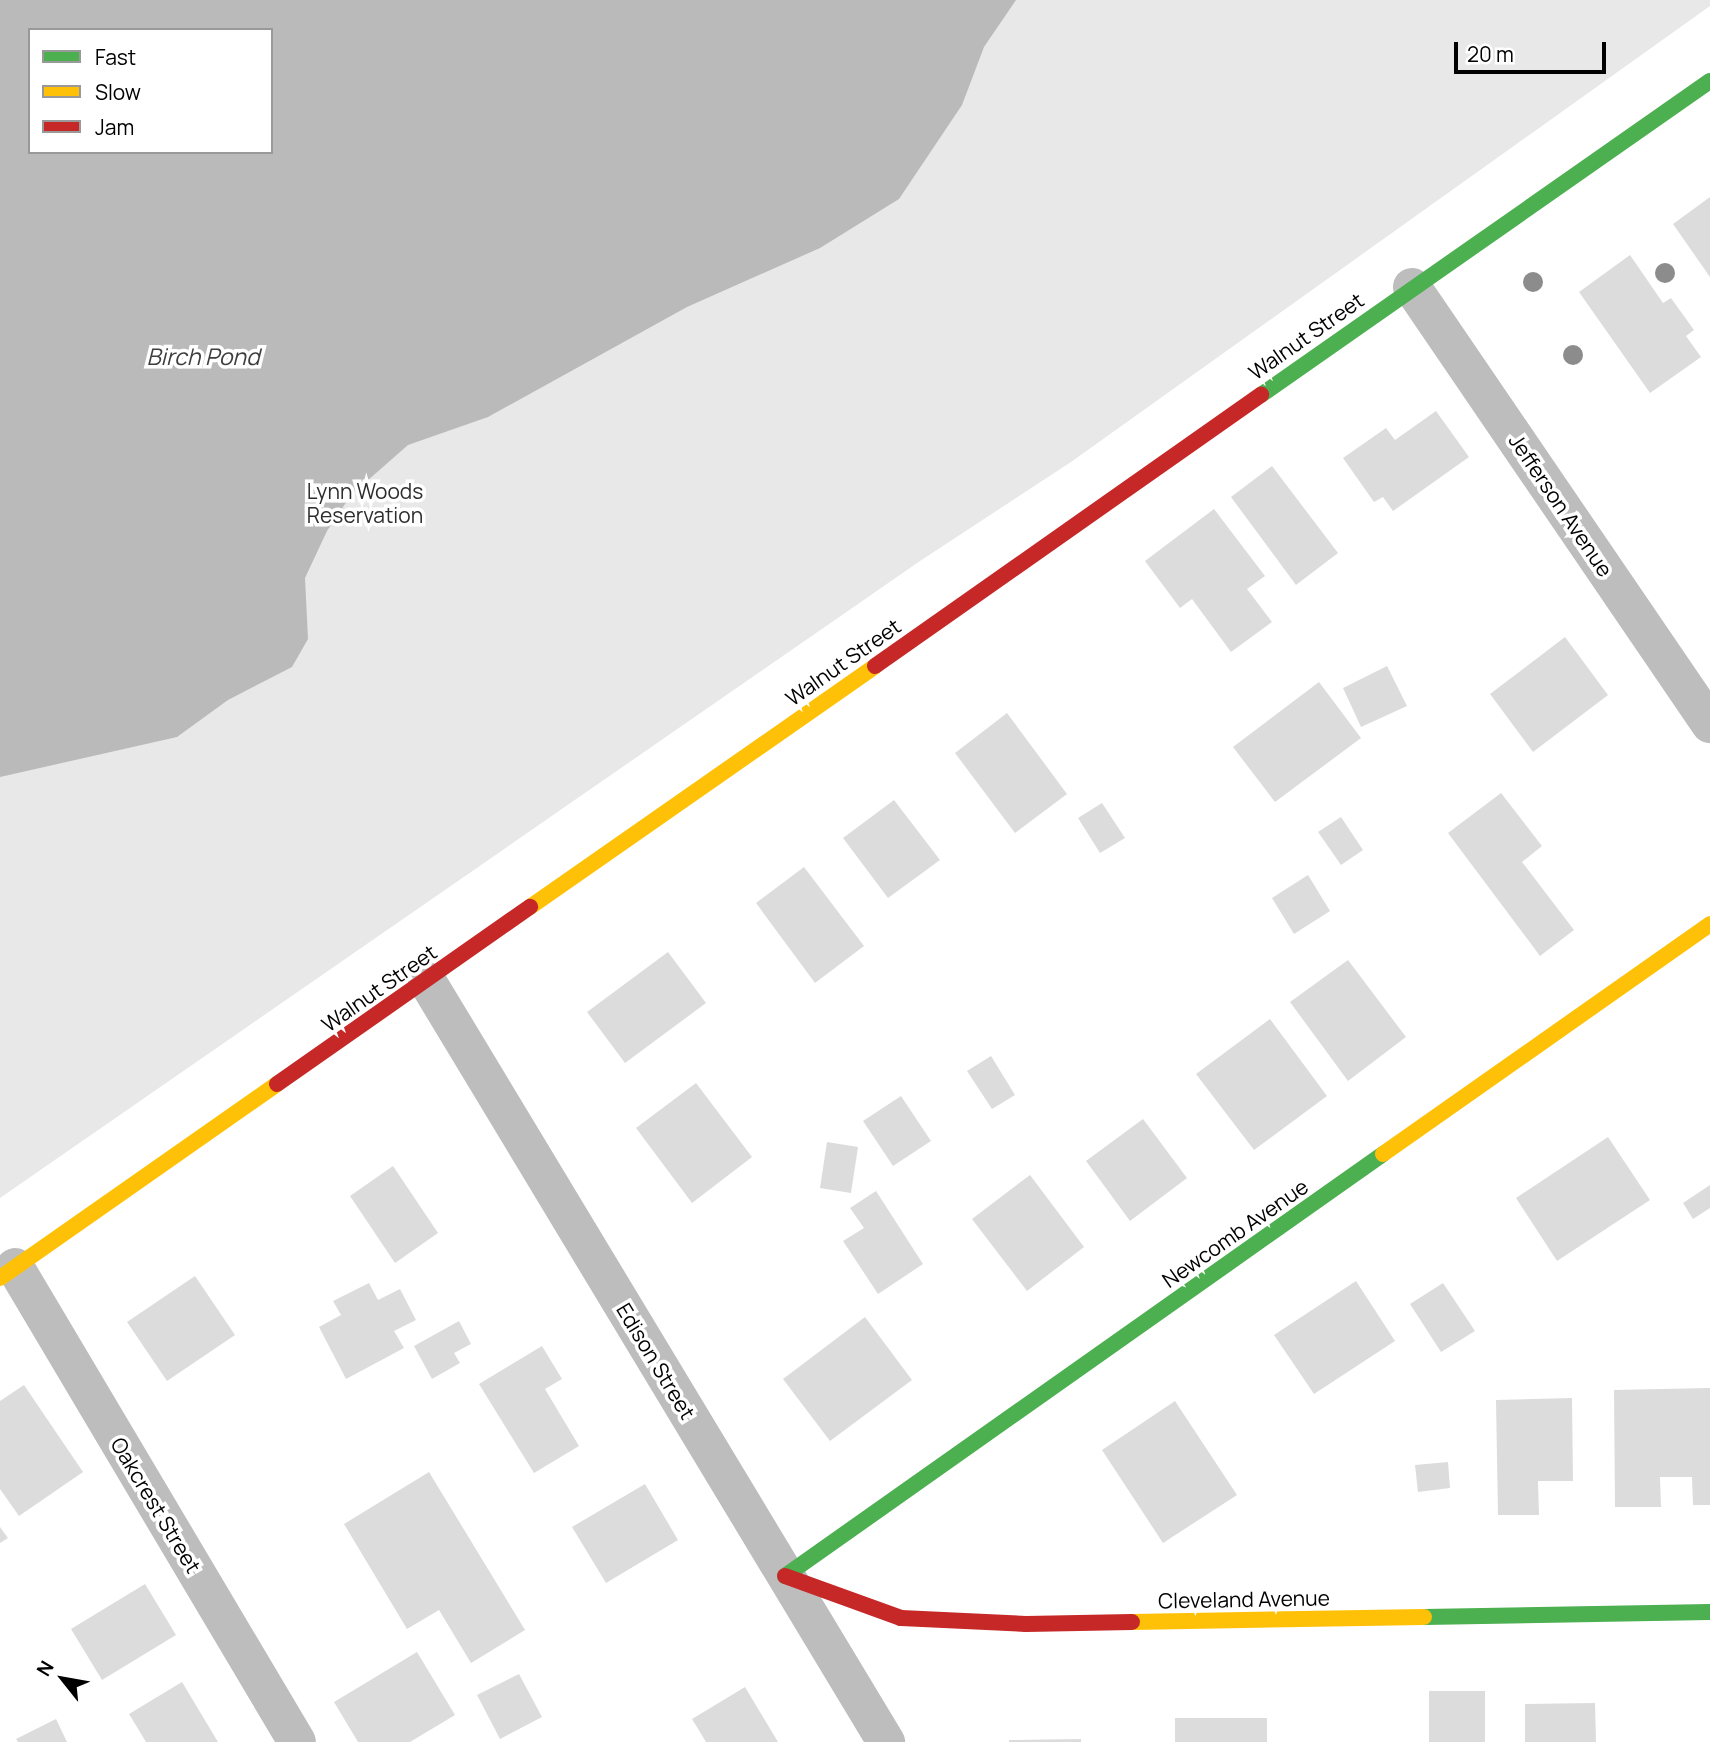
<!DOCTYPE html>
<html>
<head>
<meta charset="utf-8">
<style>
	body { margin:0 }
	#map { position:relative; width:1710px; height:1742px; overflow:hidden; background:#fff; font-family:Manrope,sans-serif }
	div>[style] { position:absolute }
	.green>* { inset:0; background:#e8e8e8 }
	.water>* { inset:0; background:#bababa }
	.building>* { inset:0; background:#dcdcdc }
	.street>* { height:38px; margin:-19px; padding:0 19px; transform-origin:19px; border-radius:19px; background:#bdbdbd }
	.fast>* { height:16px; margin:-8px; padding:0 8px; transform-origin:8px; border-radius:8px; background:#4caf50 }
	.slow>* { height:16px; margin:-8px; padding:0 8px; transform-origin:8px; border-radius:8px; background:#ffc107 }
	.jam>* { height:16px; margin:-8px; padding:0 8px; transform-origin:8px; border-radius:8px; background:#c62828 }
	.trees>* { width:20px; height:20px; margin:-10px; border-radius:50%; background:#8c8c8c }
	span { translate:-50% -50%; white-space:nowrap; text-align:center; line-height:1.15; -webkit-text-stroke:7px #fff; paint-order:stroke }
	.street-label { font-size:21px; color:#000 }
	.park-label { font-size:21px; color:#2d2d2d }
	.water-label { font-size:23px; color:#3e3e3e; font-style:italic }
	.legend { position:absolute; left:28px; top:28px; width:245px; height:126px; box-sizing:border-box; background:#fff; border:2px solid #999; margin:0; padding:9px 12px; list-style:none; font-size:21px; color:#000 }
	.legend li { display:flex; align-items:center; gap:14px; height:35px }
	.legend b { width:35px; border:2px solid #999 }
	.north { position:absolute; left:28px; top:1644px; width:70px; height:70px; -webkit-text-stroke:5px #fff; paint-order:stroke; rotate:301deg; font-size:19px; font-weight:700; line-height:28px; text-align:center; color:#000 }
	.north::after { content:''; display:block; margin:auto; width:24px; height:32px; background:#000; clip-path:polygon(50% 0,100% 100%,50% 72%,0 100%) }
	.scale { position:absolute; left:1454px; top:42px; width:152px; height:32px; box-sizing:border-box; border:4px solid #000; border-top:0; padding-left:9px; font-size:21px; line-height:24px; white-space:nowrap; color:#000; -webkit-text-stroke:5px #fff; paint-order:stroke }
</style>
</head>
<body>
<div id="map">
	<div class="green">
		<i style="clip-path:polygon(evenodd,0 0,1710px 0,1710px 6px,1071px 462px,920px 561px,0 1198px,0 0,30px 30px,271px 30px,271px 152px,30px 152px,30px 30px)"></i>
	</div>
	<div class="water">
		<i style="clip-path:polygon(evenodd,0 0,1016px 0,984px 47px,962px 105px,899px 199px,820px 248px,687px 307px,488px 417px,408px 445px,351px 495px,327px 531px,305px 578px,308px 639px,292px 667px,228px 700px,177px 737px,0 777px,0 0,30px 30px,271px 30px,271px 152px,30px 152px,30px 30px)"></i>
	</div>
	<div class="building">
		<i style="clip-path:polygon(1710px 197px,1710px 277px,1673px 224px)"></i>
		<i style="clip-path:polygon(1630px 255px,1663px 303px,1671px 298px,1694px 330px,1686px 336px,1701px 357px,1650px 393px,1579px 292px)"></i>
		<i style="clip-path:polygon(1436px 411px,1469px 457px,1393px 511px,1383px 497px,1374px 502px,1343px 458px,1386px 428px,1395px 440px)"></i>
		<i style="clip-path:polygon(1272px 466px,1338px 553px,1296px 585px,1231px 497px)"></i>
		<i style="clip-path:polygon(1214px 509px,1265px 576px,1247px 589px,1272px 622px,1231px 652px,1192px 599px,1180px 608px,1145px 561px)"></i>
		<i style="clip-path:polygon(1565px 637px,1608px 695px,1533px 752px,1490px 694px)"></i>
		<i style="clip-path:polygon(1387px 666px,1407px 706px,1361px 727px,1343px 688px)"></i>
		<i style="clip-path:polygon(1319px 682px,1361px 738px,1275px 802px,1233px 747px)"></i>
		<i style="clip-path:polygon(1007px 713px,1067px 794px,1015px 833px,955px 753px)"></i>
		<i style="clip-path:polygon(1501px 793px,1542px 846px,1522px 862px,1574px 930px,1540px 956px,1448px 833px)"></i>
		<i style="clip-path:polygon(894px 800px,940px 860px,888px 898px,843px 838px)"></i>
		<i style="clip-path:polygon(1102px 803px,1125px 838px,1100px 853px,1078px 818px)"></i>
		<i style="clip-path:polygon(1341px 817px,1363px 850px,1341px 865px,1318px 832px)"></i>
		<i style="clip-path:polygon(804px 867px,864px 946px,815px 983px,756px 903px)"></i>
		<i style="clip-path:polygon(1308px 875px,1330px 911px,1294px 934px,1272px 898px)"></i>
		<i style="clip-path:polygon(668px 952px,706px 1003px,625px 1063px,587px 1012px)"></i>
		<i style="clip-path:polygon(1348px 960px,1406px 1037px,1348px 1081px,1290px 1002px)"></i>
		<i style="clip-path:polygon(1270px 1019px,1327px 1096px,1254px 1150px,1196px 1074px)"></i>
		<i style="clip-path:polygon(991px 1056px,1015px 1095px,992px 1109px,967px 1071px)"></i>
		<i style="clip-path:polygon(696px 1083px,752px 1157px,692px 1203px,636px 1128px)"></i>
		<i style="clip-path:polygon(901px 1096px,931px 1141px,893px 1166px,863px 1121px)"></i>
		<i style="clip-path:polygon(1143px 1119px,1187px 1178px,1130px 1221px,1086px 1161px)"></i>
		<i style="clip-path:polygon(1608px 1137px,1650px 1200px,1557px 1261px,1516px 1198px)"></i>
		<i style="clip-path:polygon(827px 1142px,858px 1147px,851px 1193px,820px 1188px)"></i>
		<i style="clip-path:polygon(393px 1166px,438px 1233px,395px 1263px,350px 1196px)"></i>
		<i style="clip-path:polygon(1030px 1175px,1084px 1247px,1027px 1291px,972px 1219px)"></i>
		<i style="clip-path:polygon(1710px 1185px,1710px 1208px,1693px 1219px,1683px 1203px)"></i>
		<i style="clip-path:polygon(876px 1191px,923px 1264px,878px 1294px,843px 1241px,864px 1228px,850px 1208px)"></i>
		<i style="clip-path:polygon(195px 1276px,235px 1335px,167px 1381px,127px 1322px)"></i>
		<i style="clip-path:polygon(1356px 1281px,1395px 1341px,1314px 1394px,1274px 1335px)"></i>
		<i style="clip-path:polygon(369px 1283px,378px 1300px,400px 1289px,416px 1320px,394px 1331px,404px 1348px,346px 1379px,319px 1327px,341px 1315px,333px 1301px)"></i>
		<i style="clip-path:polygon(1443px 1283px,1475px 1331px,1441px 1352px,1410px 1304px)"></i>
		<i style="clip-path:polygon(865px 1317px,912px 1380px,830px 1441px,783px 1379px)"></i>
		<i style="clip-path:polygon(459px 1321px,471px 1344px,454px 1353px,460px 1363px,432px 1379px,414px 1346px)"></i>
		<i style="clip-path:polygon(542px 1346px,562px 1379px,545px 1389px,579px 1446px,534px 1473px,479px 1384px)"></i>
		<i style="clip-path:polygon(24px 1385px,83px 1472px,19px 1516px,0 1489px,0 1401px)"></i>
		<i style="clip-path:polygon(1710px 1388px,1710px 1505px,1693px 1505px,1692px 1477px,1660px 1477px,1661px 1507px,1615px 1507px,1614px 1390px)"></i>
		<i style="clip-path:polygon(1572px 1398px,1573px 1481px,1538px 1481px,1539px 1515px,1498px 1515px,1496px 1400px)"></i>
		<i style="clip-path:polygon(1175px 1401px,1237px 1495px,1163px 1543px,1102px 1450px)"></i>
		<i style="clip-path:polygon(1448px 1462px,1450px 1488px,1418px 1492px,1415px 1465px)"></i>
		<i style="clip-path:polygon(429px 1472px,525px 1630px,471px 1663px,439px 1610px,407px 1629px,344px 1524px)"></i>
		<i style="clip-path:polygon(645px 1484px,678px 1540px,606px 1583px,572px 1527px)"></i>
		<i style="clip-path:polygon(0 1527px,8px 1538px,0 1543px)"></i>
		<i style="clip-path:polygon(145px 1584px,176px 1635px,102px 1680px,71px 1629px)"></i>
		<i style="clip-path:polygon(417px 1652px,455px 1715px,410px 1742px,358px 1742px,334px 1702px)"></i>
		<i style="clip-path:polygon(519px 1674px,542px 1717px,500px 1739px,477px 1695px)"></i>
		<i style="clip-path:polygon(182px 1682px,218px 1742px,146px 1742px,129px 1714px)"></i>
		<i style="clip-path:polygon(745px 1687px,778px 1742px,706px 1742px,692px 1719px)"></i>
		<i style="clip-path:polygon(1429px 1691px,1485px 1691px,1485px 1742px,1429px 1742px)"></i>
		<i style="clip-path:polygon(1595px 1703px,1596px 1742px,1525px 1742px,1525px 1704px)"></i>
		<i style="clip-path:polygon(1175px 1718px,1267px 1718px,1267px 1742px,1175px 1742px)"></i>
		<i style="clip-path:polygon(56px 1719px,67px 1742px,18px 1742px,16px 1739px)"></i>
		<i style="clip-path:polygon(1081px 1739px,1081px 1742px,1009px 1742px,1009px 1740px)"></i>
	</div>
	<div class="street">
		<i style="left:1412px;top:287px;width:529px;rotate:55.71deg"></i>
		<i style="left:427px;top:981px;width:889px;rotate:58.9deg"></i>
		<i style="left:15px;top:1267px;width:552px;rotate:59.3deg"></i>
	</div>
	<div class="fast">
		<i style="left:1261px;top:395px;width:548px;rotate:-34.97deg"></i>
		<i style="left:785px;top:1576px;width:732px;rotate:-35.21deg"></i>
		<i style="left:1424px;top:1617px;width:286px;rotate:-1deg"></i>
	</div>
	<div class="slow">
		<i style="left:530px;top:907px;width:421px;rotate:-34.9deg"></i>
		<i style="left:1383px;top:1154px;width:400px;rotate:-35.1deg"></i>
		<i style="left:0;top:1278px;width:338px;rotate:-35deg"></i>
		<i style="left:1132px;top:1622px;width:292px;rotate:-1deg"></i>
	</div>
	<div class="jam">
		<i style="left:875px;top:666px;width:472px;rotate:-35.1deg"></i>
		<i style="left:277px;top:1084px;width:309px;rotate:-35deg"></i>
		<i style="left:785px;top:1576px;width:123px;rotate:19.9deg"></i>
		<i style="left:901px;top:1618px;width:125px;rotate:2.7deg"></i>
		<i style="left:1026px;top:1624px;width:106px;rotate:-1.1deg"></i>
	</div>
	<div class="trees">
		<i style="left:1665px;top:273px"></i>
		<i style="left:1533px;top:282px"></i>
		<i style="left:1573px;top:355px"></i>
	</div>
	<div class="street-label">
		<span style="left:1306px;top:336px;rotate:-35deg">Walnut Street</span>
		<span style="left:1561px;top:505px;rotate:56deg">Jefferson Avenue</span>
		<span style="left:843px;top:662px;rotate:-35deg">Walnut Street</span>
		<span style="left:379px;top:988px;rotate:-35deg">Walnut Street</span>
		<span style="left:1235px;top:1233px;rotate:-35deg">Newcomb Avenue</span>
		<span style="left:656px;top:1361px;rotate:59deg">Edison Street</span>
		<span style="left:156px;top:1505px;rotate:59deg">Oakcrest Street</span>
		<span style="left:1244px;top:1599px;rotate:-1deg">Cleveland Avenue</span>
	</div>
	<div class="park-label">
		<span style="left:365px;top:503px">Lynn Woods<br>Reservation</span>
	</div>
	<div class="water-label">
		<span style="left:203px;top:356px">Birch Pond</span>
	</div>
	<ul class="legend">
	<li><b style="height:9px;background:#4caf50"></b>Fast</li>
	<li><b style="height:9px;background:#ffc107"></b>Slow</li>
	<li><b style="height:9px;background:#c62828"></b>Jam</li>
	</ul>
	<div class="north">N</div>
	<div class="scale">20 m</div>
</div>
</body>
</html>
